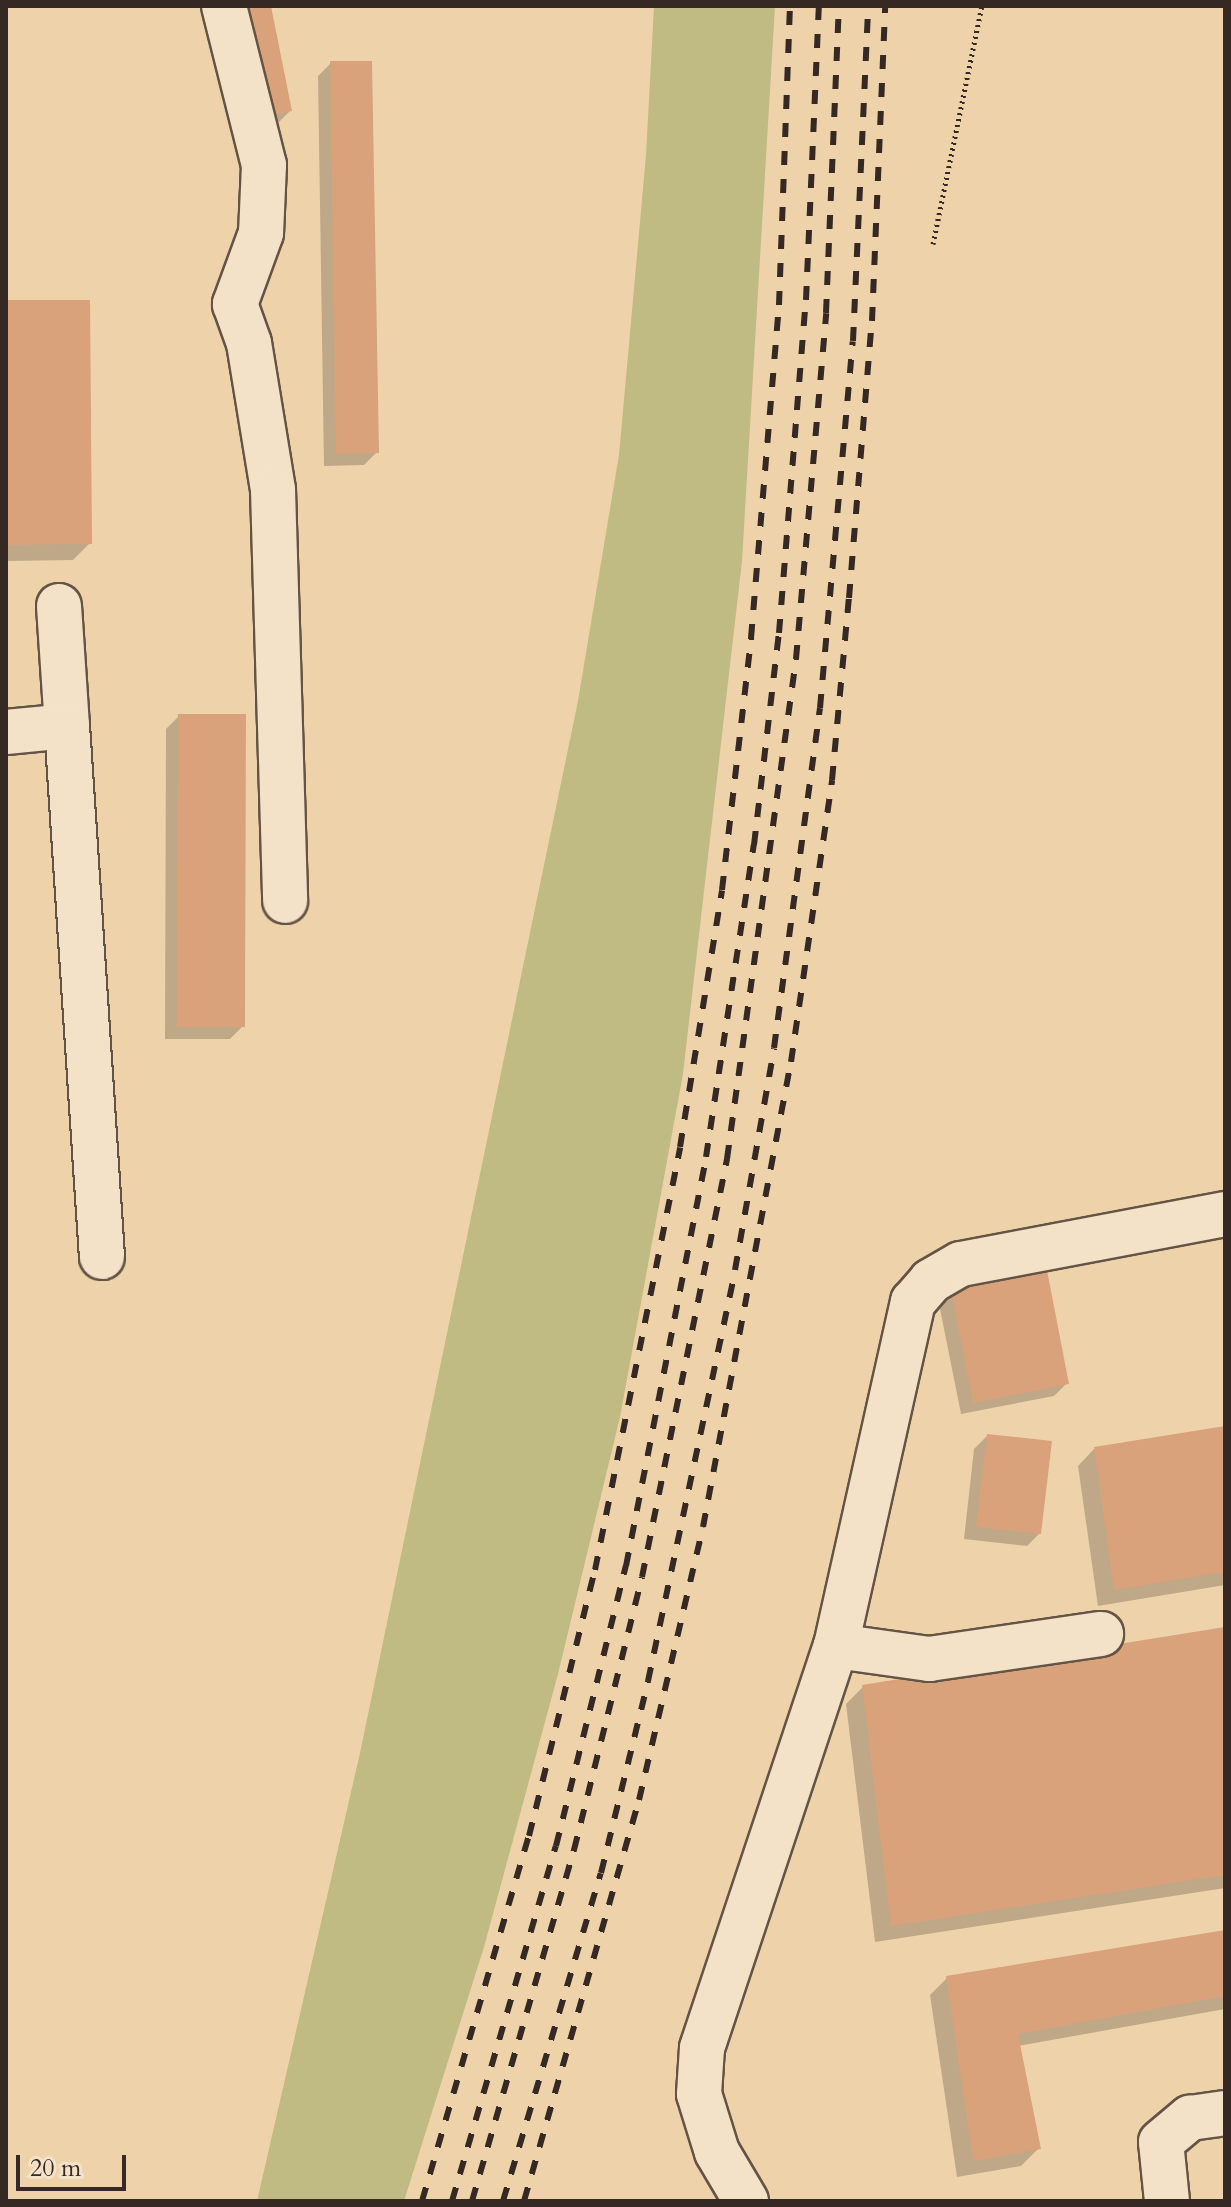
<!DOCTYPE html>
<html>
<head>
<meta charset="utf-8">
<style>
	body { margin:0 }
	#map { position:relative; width:1231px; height:2207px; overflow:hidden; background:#eed3aa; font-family:Cardo,serif }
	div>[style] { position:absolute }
	.green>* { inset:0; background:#c0ba83 }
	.shadow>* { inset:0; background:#0003 }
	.building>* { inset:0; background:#d9a27b }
	.path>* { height:5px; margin-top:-2.5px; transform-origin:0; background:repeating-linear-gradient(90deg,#362924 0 2px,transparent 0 6px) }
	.roads { filter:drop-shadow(2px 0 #645446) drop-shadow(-2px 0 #645446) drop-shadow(0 2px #645446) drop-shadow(0 -2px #645446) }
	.minor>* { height:44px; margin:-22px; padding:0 22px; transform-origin:22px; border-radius:22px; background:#f4e2c8 }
	.rail>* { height:6px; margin-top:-3px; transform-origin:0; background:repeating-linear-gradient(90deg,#362924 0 14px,transparent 0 28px) }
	span { translate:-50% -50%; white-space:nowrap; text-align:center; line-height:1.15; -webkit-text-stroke:8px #f4e2c8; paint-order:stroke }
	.frame { position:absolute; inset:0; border:8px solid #362924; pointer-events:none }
	.scale { position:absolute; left:16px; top:2155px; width:110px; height:36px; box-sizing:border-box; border:4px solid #362924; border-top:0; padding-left:10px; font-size:24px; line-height:28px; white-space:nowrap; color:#362924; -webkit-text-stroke:6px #f4e2c8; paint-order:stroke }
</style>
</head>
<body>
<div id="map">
	<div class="green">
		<i style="clip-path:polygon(654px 6px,775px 6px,742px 561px,683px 1074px,620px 1417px,558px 1674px,484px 1947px,404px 2201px,257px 2201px,360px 1753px,578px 701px,619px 455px,646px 155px)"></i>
	</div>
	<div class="shadow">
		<i style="clip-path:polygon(232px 6px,269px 6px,290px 111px,277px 124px,257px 127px)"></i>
		<i style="clip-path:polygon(331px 63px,377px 452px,364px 465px,324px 466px,318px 76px)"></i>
		<i style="clip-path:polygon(6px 302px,90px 543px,73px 560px,6px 561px)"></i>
		<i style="clip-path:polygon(179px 716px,243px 1026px,230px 1039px,165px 1039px,166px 729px)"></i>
		<i style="clip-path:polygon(951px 1286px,1067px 1383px,1054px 1396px,961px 1414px,938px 1299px)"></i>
		<i style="clip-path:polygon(1225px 1428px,1225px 1585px,1098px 1606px,1078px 1466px,1094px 1449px)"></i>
		<i style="clip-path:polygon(987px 1436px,1040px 1533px,1027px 1546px,964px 1539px,974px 1449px)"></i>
		<i style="clip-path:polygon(1225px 1629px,1225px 1888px,875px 1942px,846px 1704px,863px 1687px)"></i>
		<i style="clip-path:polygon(1225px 1932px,1225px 2009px,1018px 2046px,1038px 2149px,1021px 2166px,957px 2177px,930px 1995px,947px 1978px)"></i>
	</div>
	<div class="building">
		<i style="clip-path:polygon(247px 6px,271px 6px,292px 111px,269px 116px)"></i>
		<i style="clip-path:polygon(330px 61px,372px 61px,379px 453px,336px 454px)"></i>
		<i style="clip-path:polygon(6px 300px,90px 300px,92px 544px,6px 545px)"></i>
		<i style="clip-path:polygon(178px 714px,246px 714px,245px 1027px,177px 1027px)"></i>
		<i style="clip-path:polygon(1046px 1265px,1069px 1384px,973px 1403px,950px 1285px)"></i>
		<i style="clip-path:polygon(1225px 1426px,1225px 1572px,1114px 1590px,1094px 1447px)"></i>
		<i style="clip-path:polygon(987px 1434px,1052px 1441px,1041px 1534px,976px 1527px)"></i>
		<i style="clip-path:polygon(1225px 1627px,1225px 1875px,891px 1926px,862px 1685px)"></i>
		<i style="clip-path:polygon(1225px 1930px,1225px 1996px,1018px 2034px,1041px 2149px,973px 2161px,946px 1976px)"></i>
	</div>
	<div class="path">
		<i style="left:933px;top:244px;width:243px;rotate:-78.4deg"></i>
	</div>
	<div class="roads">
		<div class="minor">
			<i style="left:224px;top:6px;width:164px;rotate:75.9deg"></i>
			<i style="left:264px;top:165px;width:68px;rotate:92.5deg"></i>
			<i style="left:261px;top:233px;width:76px;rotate:110.1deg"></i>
			<i style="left:235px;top:304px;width:41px;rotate:70.3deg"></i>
			<i style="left:249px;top:343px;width:149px;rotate:80.7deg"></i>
			<i style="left:273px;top:490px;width:411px;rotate:88.3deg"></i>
			<i style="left:59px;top:606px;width:120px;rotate:86.2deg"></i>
			<i style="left:6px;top:732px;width:61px;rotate:-5.6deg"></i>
			<i style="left:67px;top:726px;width:532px;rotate:86.23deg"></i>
			<i style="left:836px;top:1646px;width:94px;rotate:8deg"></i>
			<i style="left:929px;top:1659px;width:174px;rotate:-8.3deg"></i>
			<i style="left:746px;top:2201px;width:57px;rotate:-120.6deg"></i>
			<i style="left:717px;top:2152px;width:61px;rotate:-107.2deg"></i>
			<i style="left:699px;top:2094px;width:46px;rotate:-86.3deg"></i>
			<i style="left:702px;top:2048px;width:424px;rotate:-71.6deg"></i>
			<i style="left:836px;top:1646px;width:353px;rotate:-77.4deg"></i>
			<i style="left:913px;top:1302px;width:28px;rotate:-49deg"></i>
			<i style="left:931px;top:1281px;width:34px;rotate:-30deg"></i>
			<i style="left:961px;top:1264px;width:269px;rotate:-10.7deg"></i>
			<i style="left:1167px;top:2201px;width:59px;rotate:-95.8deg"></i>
			<i style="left:1161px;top:2142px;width:38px;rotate:-40deg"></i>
			<i style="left:1190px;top:2118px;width:35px;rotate:-8deg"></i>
		</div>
	</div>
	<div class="rail">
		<i style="left:422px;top:2201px;width:380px;rotate:-73.7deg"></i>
		<i style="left:529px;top:1836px;width:274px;rotate:-76.1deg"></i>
		<i style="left:595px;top:1570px;width:431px;rotate:-78.6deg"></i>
		<i style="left:680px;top:1147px;width:260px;rotate:-80.7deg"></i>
		<i style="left:722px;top:890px;width:254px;rotate:-83.4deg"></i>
		<i style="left:751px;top:638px;width:334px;rotate:-85.2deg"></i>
		<i style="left:779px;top:305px;width:299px;rotate:-87.9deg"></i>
		<i style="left:452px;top:2201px;width:370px;rotate:-73.7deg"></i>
		<i style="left:556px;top:1846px;width:289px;rotate:-76deg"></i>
		<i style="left:626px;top:1566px;width:417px;rotate:-78.9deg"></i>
		<i style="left:706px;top:1157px;width:316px;rotate:-81.3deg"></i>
		<i style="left:754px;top:845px;width:213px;rotate:-83.3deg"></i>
		<i style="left:779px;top:633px;width:334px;rotate:-85.4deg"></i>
		<i style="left:806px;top:300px;width:294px;rotate:-87.5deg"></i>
		<i style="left:472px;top:2201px;width:366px;rotate:-73.8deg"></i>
		<i style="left:574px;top:1850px;width:281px;rotate:-76deg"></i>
		<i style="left:642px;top:1577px;width:427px;rotate:-78.5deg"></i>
		<i style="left:727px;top:1159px;width:505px;rotate:-82.14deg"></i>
		<i style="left:796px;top:659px;width:347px;rotate:-85deg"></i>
		<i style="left:826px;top:313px;width:307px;rotate:-87.6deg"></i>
		<i style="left:503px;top:2201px;width:342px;rotate:-73.4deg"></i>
		<i style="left:601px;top:1873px;width:198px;rotate:-76.2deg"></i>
		<i style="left:648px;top:1681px;width:420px;rotate:-78deg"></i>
		<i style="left:735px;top:1270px;width:225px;rotate:-80deg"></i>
		<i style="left:774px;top:1048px;width:343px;rotate:-82.3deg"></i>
		<i style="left:820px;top:708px;width:368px;rotate:-84.9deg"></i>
		<i style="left:853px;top:341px;width:335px;rotate:-87.4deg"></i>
		<i style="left:524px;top:2201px;width:417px;rotate:-74deg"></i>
		<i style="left:639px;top:1800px;width:280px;rotate:-76.8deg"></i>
		<i style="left:703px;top:1527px;width:473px;rotate:-79.3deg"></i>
		<i style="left:791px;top:1062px;width:285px;rotate:-81.7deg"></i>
		<i style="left:832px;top:780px;width:183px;rotate:-84.7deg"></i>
		<i style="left:849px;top:598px;width:278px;rotate:-85.3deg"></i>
		<i style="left:872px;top:321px;width:315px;rotate:-87.6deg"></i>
	</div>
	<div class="frame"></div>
	<div class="scale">20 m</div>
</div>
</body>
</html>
